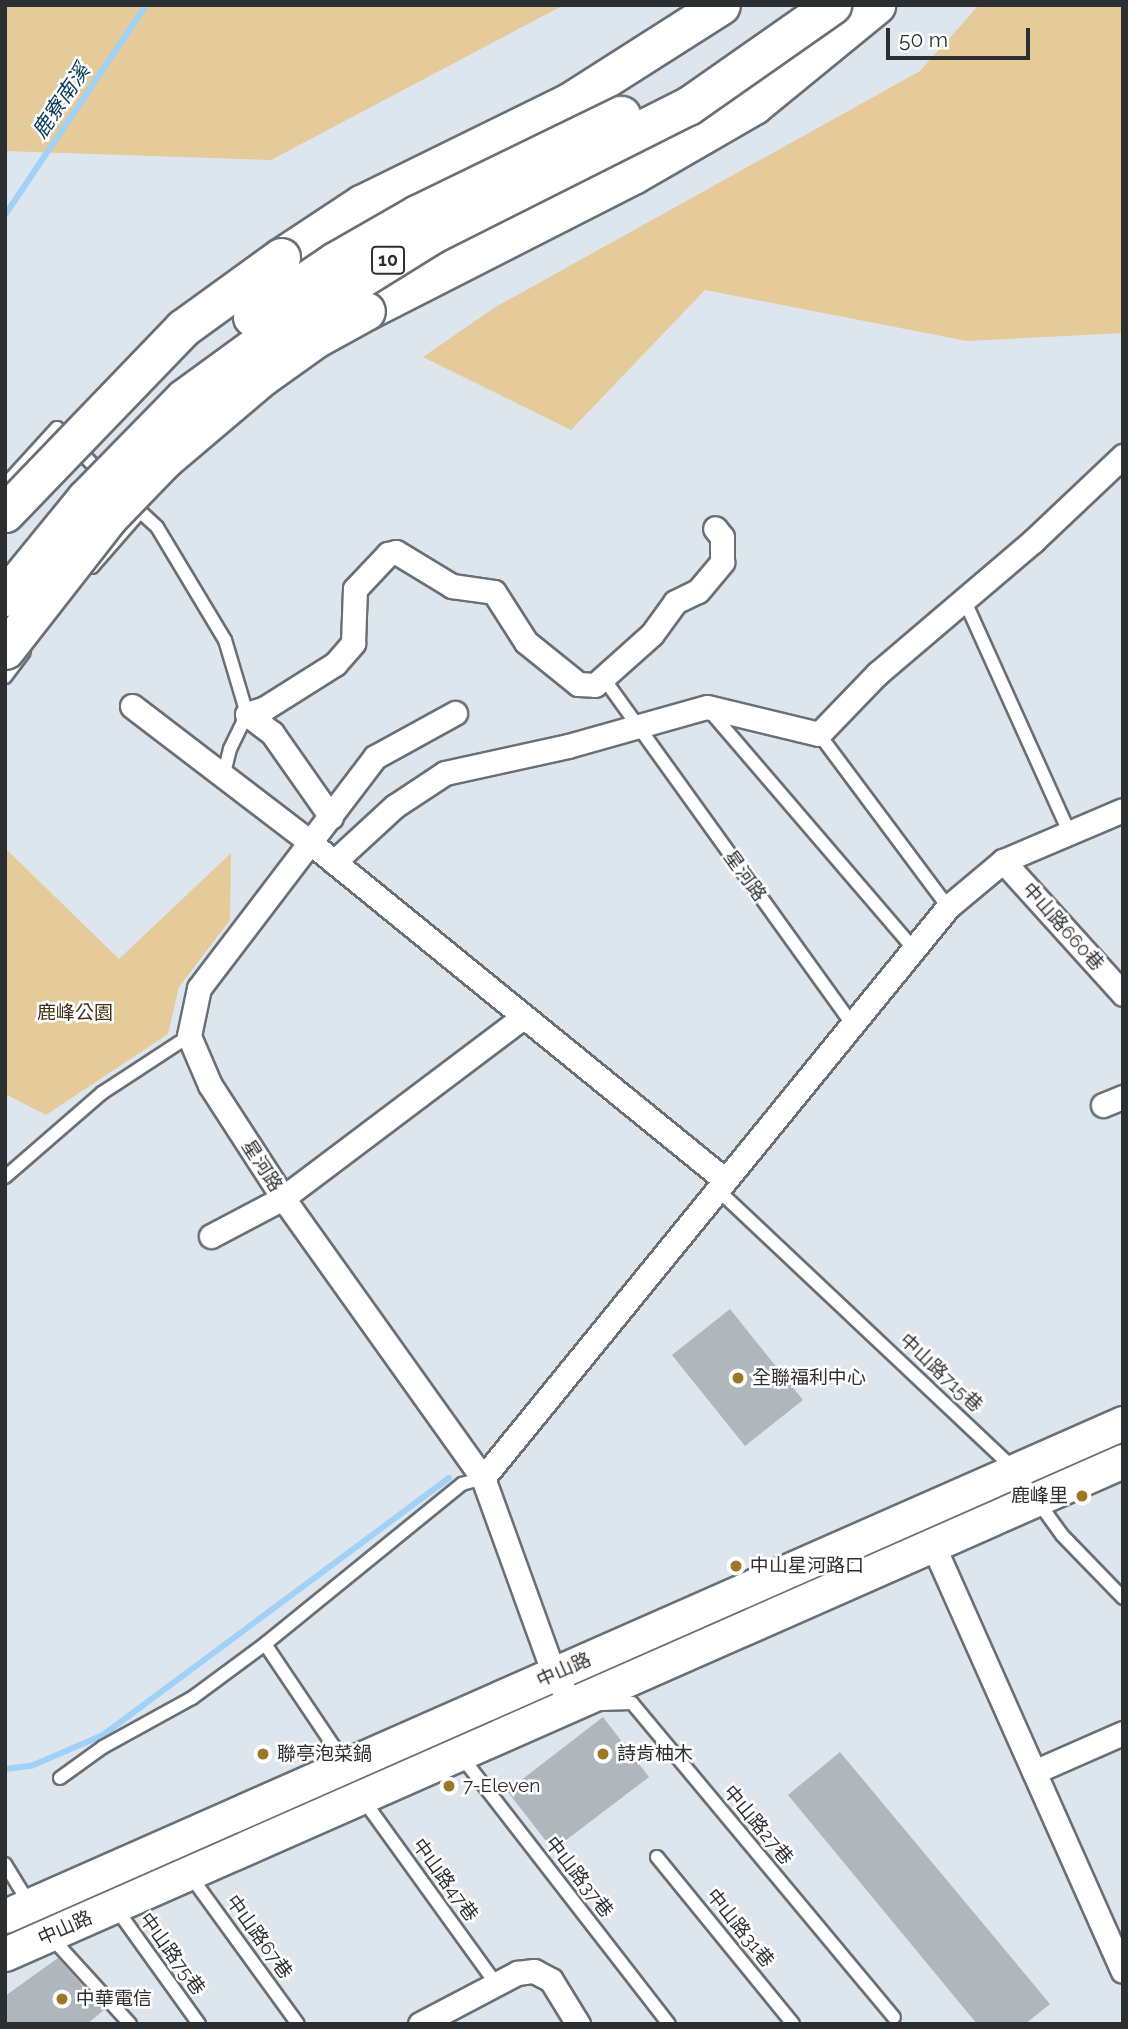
<!DOCTYPE html>
<html>
<head>
<meta charset="utf-8">
<style>
	body { margin:0 }
	#map { position:relative; width:1128px; height:2029px; overflow:hidden; background:#dee6ed; font-family:Raleway,"Noto Sans TC",sans-serif }
	div>[style] { position:absolute }
	.green>* { inset:0; background:#e5ca9a }
	.stream>* { height:6px; margin:-3px; padding:0 3px; transform-origin:3px; border-radius:3px; background:#a0d1f7 }
	.building>* { inset:0; background:#afb7bd }
	.roads { filter:drop-shadow(2px 0 #697076) drop-shadow(-2px 0 #697076) drop-shadow(0 2px #697076) drop-shadow(0 -2px #697076) }
	.lane>* { height:12px; margin:-6px; padding:0 6px; transform-origin:6px; border-radius:6px; background:#fff }
	.street>* { height:23px; margin:-11.5px; padding:0 11.5px; transform-origin:11.5px; border-radius:11.5px; background:#fff }
	.secondary>* { height:33px; margin:-16.5px; padding:0 16.5px; transform-origin:16.5px; border-radius:16.5px; background:#fff }
	.primary>* { height:37px; margin:-18.5px; padding:0 18.5px; transform-origin:18.5px; border-radius:18.5px; background:#fff }
	.bridges { filter:drop-shadow(2px 0 #697076) drop-shadow(-2px 0 #697076) drop-shadow(0 2px #697076) drop-shadow(0 -2px #697076) }
	.primary-bridge>* { height:37px; margin:-18.5px; padding:0 18.5px; transform-origin:18.5px; border-radius:18.5px; background:#fff }
	.dots>* { width:19px; height:19px; translate:-50% -50%; box-sizing:border-box; border:4px solid #fff; border-radius:50% }
	span { translate:-50% -50%; white-space:nowrap; text-align:center; line-height:1.15; -webkit-text-stroke:5px #fff; paint-order:stroke }
	.shield-label span { padding:2px 5px; background:#fff; border:2px solid; border-radius:5px; -webkit-text-stroke-width:0 }
	.shield-label { font-size:18px; color:#2c2f31; font-weight:700 }
	.street-label { font-size:19px; color:#2c2f31 }
	.park-label { font-size:19px; color:#3f3013 }
	.poi-label { font-size:19px; color:#2c2f31 }
	.left { translate:0 -50%; text-align:left }
	.right { translate:-100% -50%; text-align:right }
	.water-label { font-size:21px; color:#063857; font-style:italic }
	.frame { position:absolute; inset:0; border:7px solid #2c2f31; pointer-events:none }
	.scale { position:absolute; left:886px; top:28px; width:144px; height:32px; box-sizing:border-box; border:4px solid #2c2f31; border-top:0; padding-left:9px; font-size:21px; line-height:24px; white-space:nowrap; color:#2c2f31; -webkit-text-stroke:5px #fff; paint-order:stroke }
</style>
</head>
<body>
<div id="map">
	<div class="green">
		<i style="clip-path:polygon(5px 5px,564px 5px,271px 160px,5px 151px)"></i>
		<i style="clip-path:polygon(979px 5px,1123px 5px,1123px 333px,967px 341px,705px 290px,571px 430px,423px 357px,494px 308px,920px 71px)"></i>
		<i style="clip-path:polygon(5px 848px,119px 959px,231px 853px,230px 920px,179px 987px,168px 1034px,46px 1115px,5px 1094px)"></i>
	</div>
	<div class="stream">
		<i style="left:5px;top:215px;width:253px;rotate:-56.1deg"></i>
		<i style="left:5px;top:1769px;width:26px;rotate:-7deg"></i>
		<i style="left:31px;top:1766px;width:78px;rotate:-23.3deg"></i>
		<i style="left:103px;top:1735px;width:431px;rotate:-36.6deg"></i>
	</div>
	<div class="building">
		<i style="clip-path:polygon(730px 1309px,803px 1400px,745px 1446px,672px 1355px)"></i>
		<i style="clip-path:polygon(603px 1717px,649px 1777px,553px 1850px,507px 1791px)"></i>
		<i style="clip-path:polygon(840px 1752px,1050px 2004px,1025px 2024px,977px 2024px,788px 1795px)"></i>
		<i style="clip-path:polygon(58px 1958px,104px 2010px,87px 2024px,5px 2024px,5px 1996px)"></i>
	</div>
	<div class="roads">
		<div class="lane">
			<i style="left:5px;top:485px;width:77px;rotate:-47.6deg"></i>
			<i style="left:57px;top:428px;width:67px;rotate:45.6deg"></i>
			<i style="left:129px;top:501px;width:38px;rotate:43deg"></i>
			<i style="left:157px;top:527px;width:132px;rotate:59deg"></i>
			<i style="left:225px;top:640px;width:77px;rotate:73.4deg"></i>
			<i style="left:247px;top:714px;width:39px;rotate:116deg"></i>
			<i style="left:230px;top:749px;width:30px;rotate:104deg"></i>
			<i style="left:92px;top:567px;width:73px;rotate:-48.9deg"></i>
			<i style="left:963px;top:597px;width:260px;rotate:65.7deg"></i>
			<i style="left:5px;top:677px;width:31px;rotate:-53deg"></i>
			<i style="left:597px;top:685px;width:10px;rotate:-11deg"></i>
			<i style="left:607px;top:683px;width:420px;rotate:54.3deg"></i>
			<i style="left:709px;top:710px;width:313px;rotate:49.4deg"></i>
			<i style="left:819px;top:734px;width:216px;rotate:53.3deg"></i>
			<i style="left:5px;top:1177px;width:128px;rotate:-40.9deg"></i>
			<i style="left:102px;top:1093px;width:104px;rotate:-33.2deg"></i>
			<i style="left:718px;top:1190px;width:408px;rotate:43.3deg"></i>
			<i style="left:1015px;top:1470px;width:80px;rotate:54.1deg"></i>
			<i style="left:1062px;top:1535px;width:88px;rotate:45.9deg"></i>
			<i style="left:601px;top:1704px;width:31px;rotate:-2deg"></i>
			<i style="left:632px;top:1703px;width:409px;rotate:50.2deg"></i>
			<i style="left:461px;top:1756px;width:339px;rotate:52.2deg"></i>
			<i style="left:345px;top:1763px;width:143px;rotate:-123.9deg"></i>
			<i style="left:265px;top:1644px;width:254px;rotate:-39.1deg"></i>
			<i style="left:462px;top:1484px;width:22px;rotate:-16deg"></i>
			<i style="left:60px;top:1778px;width:53px;rotate:-35.8deg"></i>
			<i style="left:103px;top:1747px;width:102px;rotate:-28.8deg"></i>
			<i style="left:192px;top:1698px;width:91px;rotate:-36.5deg"></i>
			<i style="left:362px;top:1798px;width:231px;rotate:54.2deg"></i>
			<i style="left:657px;top:1857px;width:215px;rotate:50.8deg"></i>
			<i style="left:5px;top:1864px;width:46px;rotate:58.4deg"></i>
			<i style="left:189px;top:1874px;width:185px;rotate:54deg"></i>
			<i style="left:115px;top:1907px;width:144px;rotate:54.3deg"></i>
			<i style="left:50px;top:1936px;width:119px;rotate:47.7deg"></i>
		</div>
		<div class="street">
			<i style="left:132px;top:706px;width:225px;rotate:37.4deg"></i>
			<i style="left:311px;top:843px;width:534px;rotate:39.15deg"></i>
			<i style="left:455px;top:713px;width:91px;rotate:151.2deg"></i>
			<i style="left:375px;top:757px;width:290px;rotate:127.3deg"></i>
			<i style="left:199px;top:988px;width:49px;rotate:101.8deg"></i>
			<i style="left:189px;top:1036px;width:53px;rotate:66.8deg"></i>
			<i style="left:210px;top:1085px;width:135px;rotate:57.1deg"></i>
			<i style="left:283px;top:1198px;width:344px;rotate:54.5deg"></i>
			<i style="left:483px;top:1478px;width:208px;rotate:70.1deg"></i>
			<i style="left:554px;top:1674px;width:35px;rotate:59deg"></i>
			<i style="left:331px;top:817px;width:103px;rotate:-125.1deg"></i>
			<i style="left:272px;top:733px;width:31px;rotate:-143deg"></i>
			<i style="left:247px;top:714px;width:19px;rotate:-18deg"></i>
			<i style="left:265px;top:708px;width:83px;rotate:-32.2deg"></i>
			<i style="left:335px;top:664px;width:28px;rotate:-49deg"></i>
			<i style="left:353px;top:643px;width:54px;rotate:-87.9deg"></i>
			<i style="left:355px;top:589px;width:48px;rotate:-46.7deg"></i>
			<i style="left:388px;top:554px;width:8px;rotate:-14deg"></i>
			<i style="left:396px;top:552px;width:66px;rotate:31.3deg"></i>
			<i style="left:452px;top:586px;width:42px;rotate:8.1deg"></i>
			<i style="left:494px;top:592px;width:59px;rotate:57.4deg"></i>
			<i style="left:526px;top:642px;width:67px;rotate:38.9deg"></i>
			<i style="left:578px;top:684px;width:17px;rotate:3deg"></i>
			<i style="left:595px;top:685px;width:76px;rotate:-41.8deg"></i>
			<i style="left:652px;top:634px;width:39px;rotate:-54deg"></i>
			<i style="left:675px;top:602px;width:25px;rotate:-26deg"></i>
			<i style="left:698px;top:591px;width:38px;rotate:-50deg"></i>
			<i style="left:722px;top:562px;width:25px;rotate:-90deg"></i>
			<i style="left:722px;top:537px;width:11px;rotate:-128deg"></i>
			<i style="left:1003px;top:861px;width:179px;rotate:47.9deg"></i>
			<i style="left:334px;top:862px;width:83px;rotate:-42.6deg"></i>
			<i style="left:395px;top:806px;width:60px;rotate:-33.4deg"></i>
			<i style="left:445px;top:773px;width:126px;rotate:-12.4deg"></i>
			<i style="left:568px;top:746px;width:144px;rotate:-15.7deg"></i>
			<i style="left:707px;top:707px;width:115px;rotate:13.6deg"></i>
			<i style="left:819px;top:734px;width:85px;rotate:-46deg"></i>
			<i style="left:878px;top:673px;width:204px;rotate:-40.4deg"></i>
			<i style="left:1033px;top:541px;width:124px;rotate:-43.4deg"></i>
			<i style="left:1103px;top:1105px;width:22px;rotate:-22deg"></i>
			<i style="left:211px;top:1236px;width:81px;rotate:-27.8deg"></i>
			<i style="left:283px;top:1198px;width:301px;rotate:-37deg"></i>
			<i style="left:483px;top:1478px;width:736px;rotate:-50.84deg"></i>
			<i style="left:948px;top:907px;width:72px;rotate:-39.9deg"></i>
			<i style="left:1003px;top:861px;width:130px;rotate:-23deg"></i>
			<i style="left:933px;top:1545px;width:466px;rotate:66deg"></i>
			<i style="left:1034px;top:1772px;width:97px;rotate:-23.7deg"></i>
			<i style="left:420px;top:2024px;width:110px;rotate:-27.7deg"></i>
			<i style="left:517px;top:1973px;width:17px;rotate:-7deg"></i>
			<i style="left:534px;top:1971px;width:19px;rotate:28deg"></i>
			<i style="left:551px;top:1980px;width:52px;rotate:58.5deg"></i>
		</div>
		<div class="secondary">
			<i style="left:5px;top:1916px;width:1222px;rotate:-23.8deg"></i>
			<i style="left:5px;top:1954px;width:1222px;rotate:-23.8deg"></i>
		</div>
		<div class="primary">
			<i style="left:281px;top:257px;width:96px;rotate:-33.5deg"></i>
			<i style="left:361px;top:204px;width:232px;rotate:-26.1deg"></i>
			<i style="left:569px;top:102px;width:180px;rotate:-32.5deg"></i>
			<i style="left:366px;top:311px;width:300px;rotate:-27deg"></i>
			<i style="left:633px;top:175px;width:140px;rotate:-30deg"></i>
			<i style="left:754px;top:105px;width:158px;rotate:-39.3deg"></i>
		</div>
	</div>
	<div class="bridges">
		<div class="primary-bridge">
			<i style="left:252px;top:317px;width:100px;rotate:-34deg"></i>
			<i style="left:335px;top:261px;width:95px;rotate:-29.8deg"></i>
			<i style="left:417px;top:214px;width:227px;rotate:-25.9deg"></i>
			<i style="left:5px;top:513px;width:257px;rotate:-46.1deg"></i>
			<i style="left:183px;top:328px;width:121px;rotate:-35.9deg"></i>
			<i style="left:5px;top:597px;width:127px;rotate:-50.8deg"></i>
			<i style="left:85px;top:499px;width:141px;rotate:-45.6deg"></i>
			<i style="left:184px;top:398px;width:107px;rotate:-36.2deg"></i>
			<i style="left:270px;top:335px;width:190px;rotate:-31.8deg"></i>
			<i style="left:431px;top:235px;width:288px;rotate:-26.7deg"></i>
			<i style="left:688px;top:106px;width:176px;rotate:-35deg"></i>
			<i style="left:5px;top:650px;width:167px;rotate:-52deg"></i>
			<i style="left:108px;top:518px;width:81px;rotate:-46deg"></i>
			<i style="left:164px;top:460px;width:128px;rotate:-40.3deg"></i>
			<i style="left:262px;top:377px;width:65px;rotate:-35.6deg"></i>
			<i style="left:315px;top:339px;width:58px;rotate:-28.8deg"></i>
		</div>
	</div>
	<div class="dots">
		<i style="left:738px;top:1378px;background:#9e7725"></i>
		<i style="left:1082px;top:1496px;background:#9e7725"></i>
		<i style="left:736px;top:1566px;background:#9e7725"></i>
		<i style="left:263px;top:1754px;background:#9e7725"></i>
		<i style="left:603px;top:1754px;background:#9e7725"></i>
		<i style="left:449px;top:1786px;background:#9e7725"></i>
		<i style="left:62px;top:1999px;background:#9e7725"></i>
	</div>
	<div class="shield-label">
		<span style="left:388px;top:260px">10</span>
	</div>
	<div class="street-label">
		<span style="left:745px;top:876px;rotate:54deg">星河路</span>
		<span style="left:1063px;top:927px;rotate:48deg">中山路660巷</span>
		<span style="left:262px;top:1166px;rotate:57deg">星河路</span>
		<span style="left:941px;top:1373px;rotate:43deg">中山路715巷</span>
		<span style="left:564px;top:1670px;rotate:-24deg">中山路</span>
		<span style="left:758px;top:1825px;rotate:50deg">中山路27巷</span>
		<span style="left:579px;top:1877px;rotate:52deg">中山路37巷</span>
		<span style="left:445px;top:1880px;rotate:54deg">中山路47巷</span>
		<span style="left:65px;top:1928px;rotate:-24deg">中山路</span>
		<span style="left:740px;top:1928px;rotate:51deg">中山路31巷</span>
		<span style="left:259px;top:1937px;rotate:54deg">中山路67巷</span>
		<span style="left:172px;top:1954px;rotate:54deg">中山路75巷</span>
	</div>
	<div class="park-label">
		<span style="left:75px;top:1013px">鹿峰公園</span>
	</div>
	<div class="poi-label">
		<span class="left" style="left:752px;top:1378px">全聯福利中心</span>
		<span class="right" style="left:1068px;top:1496px">鹿峰里</span>
		<span class="left" style="left:750px;top:1566px">中山星河路口</span>
		<span class="left" style="left:277px;top:1754px">聯亭泡菜鍋</span>
		<span class="left" style="left:617px;top:1754px">詩肯柚木</span>
		<span class="left" style="left:463px;top:1786px">7-Eleven</span>
		<span class="left" style="left:76px;top:1999px">中華電信</span>
	</div>
	<div class="water-label">
		<span style="left:61px;top:101px;rotate:-56deg">鹿寮南溪</span>
	</div>
	<div class="frame"></div>
	<div class="scale">50 m</div>
</div>
</body>
</html>
